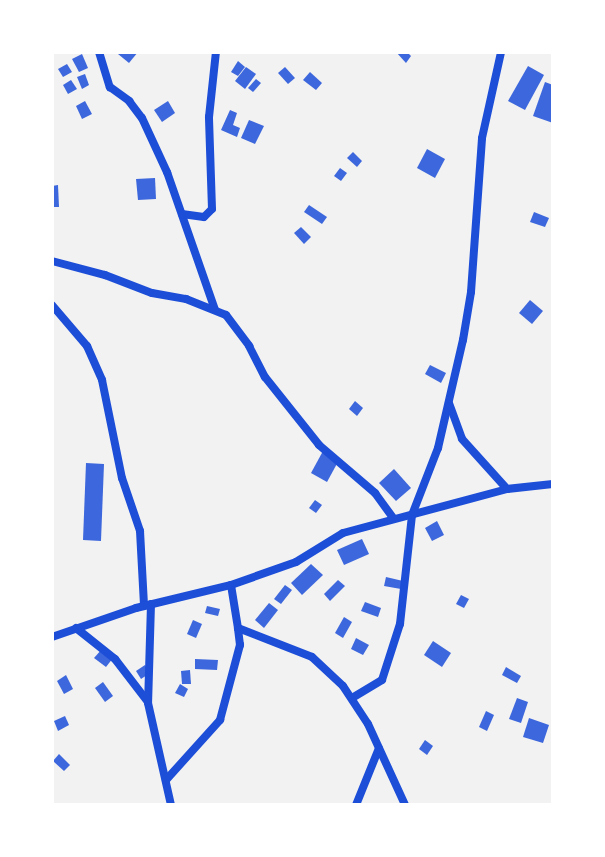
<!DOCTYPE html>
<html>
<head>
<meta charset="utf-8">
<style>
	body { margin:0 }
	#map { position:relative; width:605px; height:857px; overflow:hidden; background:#f2f2f2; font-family:"Varela Round",sans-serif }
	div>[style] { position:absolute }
	.building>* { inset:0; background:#3d67dc }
	.minor>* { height:8px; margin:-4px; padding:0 4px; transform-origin:4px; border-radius:4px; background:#1d4ed8 }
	span { translate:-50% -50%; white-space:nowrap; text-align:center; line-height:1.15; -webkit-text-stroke:8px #fff; paint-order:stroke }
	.frame { position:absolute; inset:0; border:54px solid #fff; pointer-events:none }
</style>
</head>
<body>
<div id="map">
	<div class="building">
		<i style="clip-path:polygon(120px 52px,138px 52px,129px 63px,118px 54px)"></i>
		<i style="clip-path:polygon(396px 52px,407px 52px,411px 56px,406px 63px)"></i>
		<i style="clip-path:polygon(82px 54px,88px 68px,79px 72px,72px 59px)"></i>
		<i style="clip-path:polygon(238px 61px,245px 67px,238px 76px,231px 72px)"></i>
		<i style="clip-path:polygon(67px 64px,72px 72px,63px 77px,58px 69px)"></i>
		<i style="clip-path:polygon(528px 66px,544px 75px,525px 110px,508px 101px)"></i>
		<i style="clip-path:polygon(246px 67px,256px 74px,245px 89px,235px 81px)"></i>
		<i style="clip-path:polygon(285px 67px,295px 78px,288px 84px,278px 73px)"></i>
		<i style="clip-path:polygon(310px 72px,322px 83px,316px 90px,303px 80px)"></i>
		<i style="clip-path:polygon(85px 74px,89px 85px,82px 89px,77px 77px)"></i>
		<i style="clip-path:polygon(256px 79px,261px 83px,253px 92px,248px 88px)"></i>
		<i style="clip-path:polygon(71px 80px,77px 89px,68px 94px,63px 85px)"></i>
		<i style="clip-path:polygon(545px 82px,553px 85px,553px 123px,533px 116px)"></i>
		<i style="clip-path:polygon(85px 101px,92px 114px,82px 119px,76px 106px)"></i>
		<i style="clip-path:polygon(168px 101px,175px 113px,162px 122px,154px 110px)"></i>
		<i style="clip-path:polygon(230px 110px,237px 113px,233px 125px,240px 128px,237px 137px,221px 130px)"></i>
		<i style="clip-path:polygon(249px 120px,264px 126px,255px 144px,241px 138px)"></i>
		<i style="clip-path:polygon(427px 149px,445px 159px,435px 178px,417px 168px)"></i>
		<i style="clip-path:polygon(353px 152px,362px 161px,357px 167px,347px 158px)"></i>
		<i style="clip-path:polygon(340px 168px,347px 173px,341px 181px,334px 176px)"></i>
		<i style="clip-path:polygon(155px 178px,156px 199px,138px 200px,136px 179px)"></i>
		<i style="clip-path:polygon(58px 185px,59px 207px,52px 207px,52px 186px)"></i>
		<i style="clip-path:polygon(309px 205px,327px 217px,322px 224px,304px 212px)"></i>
		<i style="clip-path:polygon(534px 212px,549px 218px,545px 227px,530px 222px)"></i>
		<i style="clip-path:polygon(301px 227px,311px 237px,304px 244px,294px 233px)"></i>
		<i style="clip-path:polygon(530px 300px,543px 311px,532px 324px,519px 313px)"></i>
		<i style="clip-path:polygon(430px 365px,446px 373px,441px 383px,425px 374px)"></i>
		<i style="clip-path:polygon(355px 401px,363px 408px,357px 416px,349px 409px)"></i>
		<i style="clip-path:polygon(323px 451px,339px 460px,327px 482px,311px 473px)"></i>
		<i style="clip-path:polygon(86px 463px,104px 464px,101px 541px,83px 540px)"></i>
		<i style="clip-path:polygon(394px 469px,411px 488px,396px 501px,379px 483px)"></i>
		<i style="clip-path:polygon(315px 500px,322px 505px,316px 513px,309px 508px)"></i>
		<i style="clip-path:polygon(437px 521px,444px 535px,432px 541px,425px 528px)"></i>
		<i style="clip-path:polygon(362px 539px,369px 554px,344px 565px,337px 550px)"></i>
		<i style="clip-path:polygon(311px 564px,323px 575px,302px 595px,291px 583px)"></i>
		<i style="clip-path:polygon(386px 577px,403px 581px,401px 589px,384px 586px)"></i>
		<i style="clip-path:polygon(338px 580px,345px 586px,330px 601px,324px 594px)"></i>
		<i style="clip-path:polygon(285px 585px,292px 590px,281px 604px,274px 599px)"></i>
		<i style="clip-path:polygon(461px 595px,469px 599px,464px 608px,456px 604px)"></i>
		<i style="clip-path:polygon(365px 602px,381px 608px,378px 617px,361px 611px)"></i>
		<i style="clip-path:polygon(269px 603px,278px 610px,264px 628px,255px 620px)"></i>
		<i style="clip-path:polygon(207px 606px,220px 609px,218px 616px,205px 613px)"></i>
		<i style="clip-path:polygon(344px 617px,352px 622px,343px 638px,335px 633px)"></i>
		<i style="clip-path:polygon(193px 620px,202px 624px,196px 638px,187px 634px)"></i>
		<i style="clip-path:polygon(356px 638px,369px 645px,363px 655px,351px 649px)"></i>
		<i style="clip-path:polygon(433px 641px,451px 653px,442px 667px,424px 655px)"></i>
		<i style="clip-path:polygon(102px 649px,113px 658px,106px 667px,94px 658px)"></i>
		<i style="clip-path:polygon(195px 659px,218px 660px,217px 670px,195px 669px)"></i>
		<i style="clip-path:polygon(145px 665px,150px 673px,141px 679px,136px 671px)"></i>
		<i style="clip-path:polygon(506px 667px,521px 676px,517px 683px,502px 675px)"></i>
		<i style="clip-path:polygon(190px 670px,191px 684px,182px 684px,181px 671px)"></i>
		<i style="clip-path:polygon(66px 675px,73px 689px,64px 694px,57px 681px)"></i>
		<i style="clip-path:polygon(103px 682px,113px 696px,105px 702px,95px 688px)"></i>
		<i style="clip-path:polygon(180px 684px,188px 689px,184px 697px,175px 693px)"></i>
		<i style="clip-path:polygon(517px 698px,528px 702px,521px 723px,509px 719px)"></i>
		<i style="clip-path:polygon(486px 711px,494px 715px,487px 731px,479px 727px)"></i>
		<i style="clip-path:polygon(65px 716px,69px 725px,58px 731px,54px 721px)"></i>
		<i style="clip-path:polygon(529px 718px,549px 725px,543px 743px,523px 737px)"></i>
		<i style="clip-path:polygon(425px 740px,433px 746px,427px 755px,419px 749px)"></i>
		<i style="clip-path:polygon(59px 754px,70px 765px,64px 771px,53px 761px)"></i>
	</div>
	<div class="minor">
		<i style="left:99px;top:52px;width:37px;rotate:73deg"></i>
		<i style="left:110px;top:87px;width:24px;rotate:36deg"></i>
		<i style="left:129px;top:101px;width:21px;rotate:53deg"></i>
		<i style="left:142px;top:118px;width:60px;rotate:65.2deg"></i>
		<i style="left:167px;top:172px;width:146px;rotate:70.8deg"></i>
		<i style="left:182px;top:214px;width:22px;rotate:8deg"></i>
		<i style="left:204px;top:217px;width:11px;rotate:-45deg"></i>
		<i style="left:212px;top:209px;width:92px;rotate:-91.9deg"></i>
		<i style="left:209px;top:117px;width:65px;rotate:-83.9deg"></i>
		<i style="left:52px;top:261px;width:55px;rotate:14.8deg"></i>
		<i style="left:105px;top:275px;width:50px;rotate:21deg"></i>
		<i style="left:152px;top:293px;width:35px;rotate:10deg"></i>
		<i style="left:186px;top:299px;width:43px;rotate:21.8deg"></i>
		<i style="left:226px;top:315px;width:39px;rotate:53deg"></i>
		<i style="left:249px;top:346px;width:35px;rotate:63deg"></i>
		<i style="left:265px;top:377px;width:87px;rotate:51.5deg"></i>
		<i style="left:319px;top:445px;width:74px;rotate:40.6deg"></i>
		<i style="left:375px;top:493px;width:32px;rotate:54deg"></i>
		<i style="left:52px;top:305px;width:54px;rotate:49.5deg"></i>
		<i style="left:87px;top:346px;width:37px;rotate:66deg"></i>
		<i style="left:102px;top:380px;width:100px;rotate:78.5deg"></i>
		<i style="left:122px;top:478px;width:56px;rotate:71.2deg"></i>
		<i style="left:140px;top:531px;width:75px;rotate:86.9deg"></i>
		<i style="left:449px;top:403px;width:38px;rotate:70deg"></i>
		<i style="left:462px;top:439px;width:67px;rotate:48deg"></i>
		<i style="left:231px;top:585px;width:44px;rotate:80.8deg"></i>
		<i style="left:238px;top:628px;width:79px;rotate:21.4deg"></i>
		<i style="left:312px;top:657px;width:42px;rotate:43.1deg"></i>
		<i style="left:343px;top:686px;width:45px;rotate:56.7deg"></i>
		<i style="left:368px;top:724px;width:89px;rotate:65.4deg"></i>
		<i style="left:151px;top:604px;width:99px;rotate:91.7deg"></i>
		<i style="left:148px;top:703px;width:105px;rotate:77.3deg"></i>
		<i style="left:76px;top:628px;width:50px;rotate:38.5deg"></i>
		<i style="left:115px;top:659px;width:54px;rotate:52.5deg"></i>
		<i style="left:52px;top:637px;width:89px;rotate:-19deg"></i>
		<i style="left:136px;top:608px;width:98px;rotate:-13.6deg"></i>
		<i style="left:231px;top:585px;width:69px;rotate:-19.5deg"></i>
		<i style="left:296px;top:562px;width:55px;rotate:-31.7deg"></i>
		<i style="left:343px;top:533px;width:170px;rotate:-15deg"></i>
		<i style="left:507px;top:489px;width:46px;rotate:-6.2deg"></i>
		<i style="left:352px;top:698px;width:35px;rotate:-31deg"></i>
		<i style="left:382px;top:680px;width:59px;rotate:-72.2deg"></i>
		<i style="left:400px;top:624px;width:110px;rotate:-83.7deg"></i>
		<i style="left:412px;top:515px;width:72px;rotate:-68.8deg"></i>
		<i style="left:438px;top:448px;width:111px;rotate:-77deg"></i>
		<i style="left:463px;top:340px;width:49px;rotate:-80.5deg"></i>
		<i style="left:471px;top:292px;width:154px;rotate:-85.9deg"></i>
		<i style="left:482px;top:138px;width:88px;rotate:-77.5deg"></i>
		<i style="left:166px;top:780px;width:81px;rotate:-48deg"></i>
		<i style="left:220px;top:720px;width:78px;rotate:-75.1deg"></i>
		<i style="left:240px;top:645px;width:17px;rotate:-97deg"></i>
		<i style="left:356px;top:805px;width:61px;rotate:-68deg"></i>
	</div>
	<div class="frame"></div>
</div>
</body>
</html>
